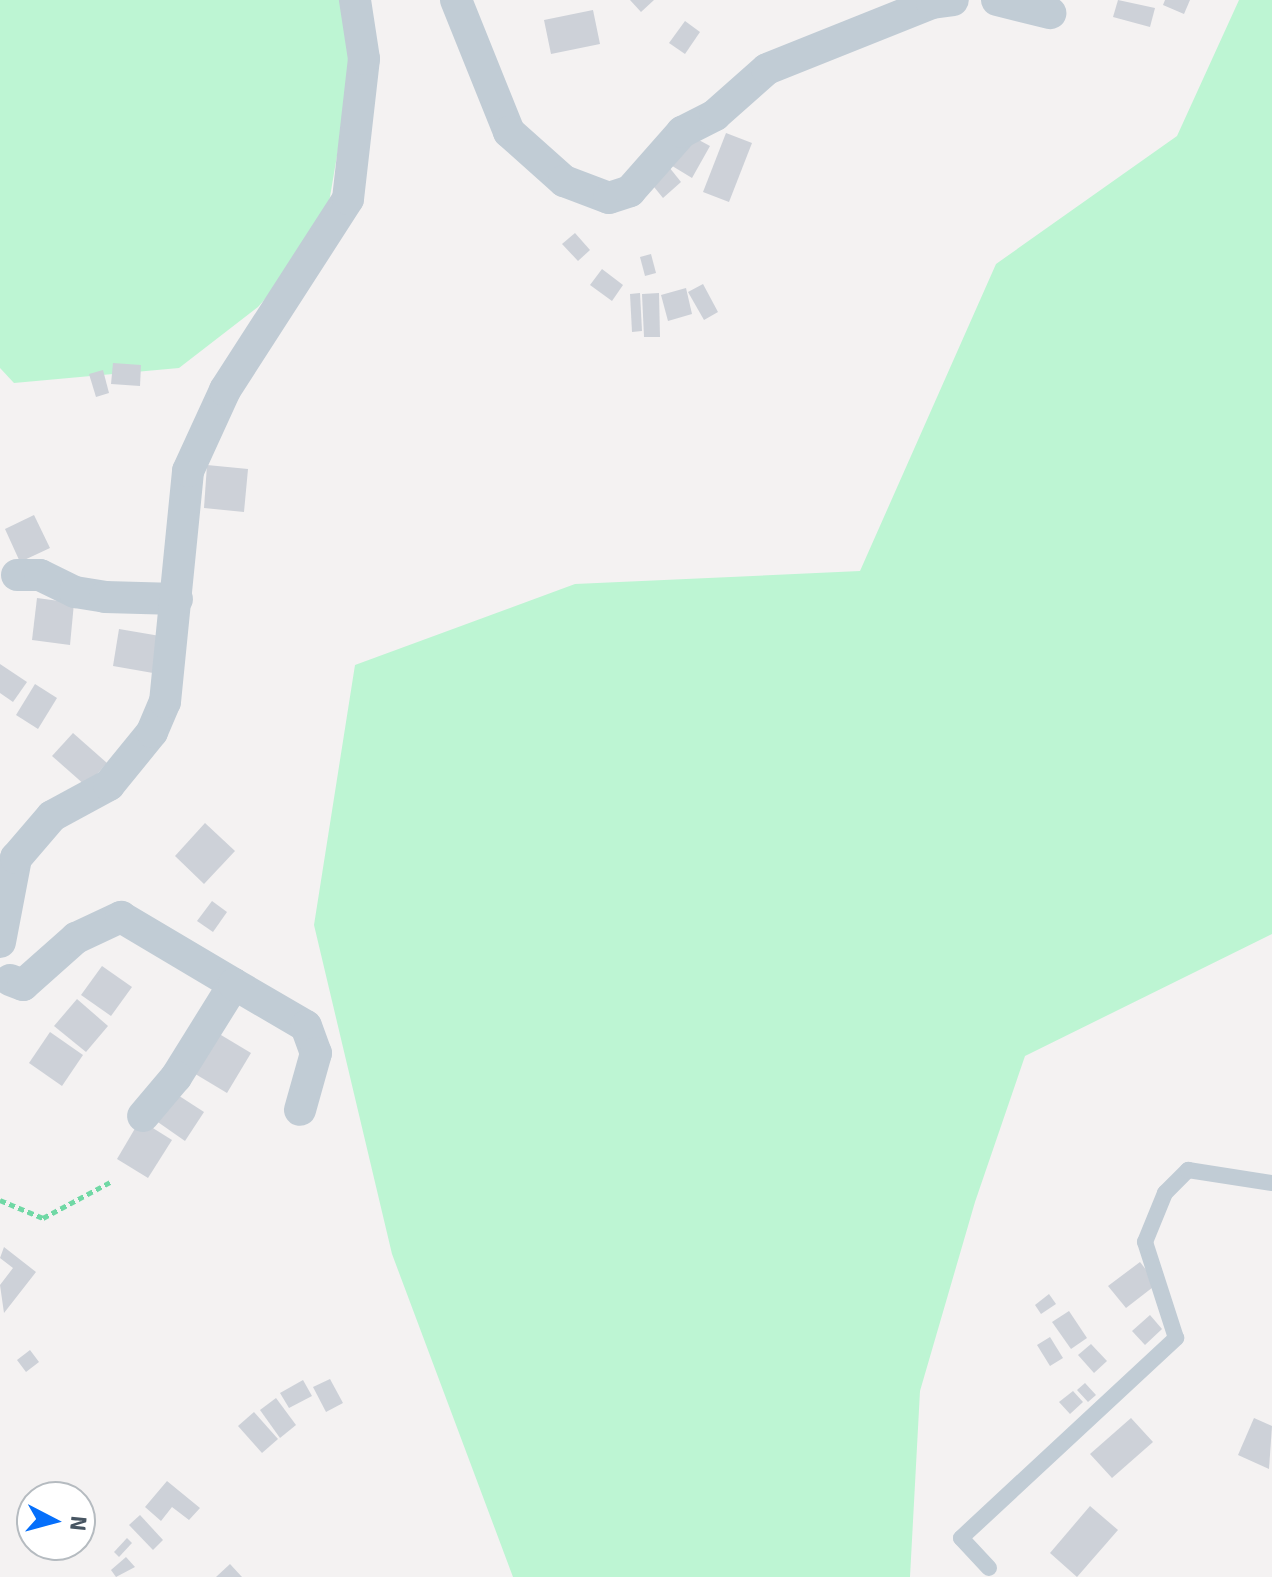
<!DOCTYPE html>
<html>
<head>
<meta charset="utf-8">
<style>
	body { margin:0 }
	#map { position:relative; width:1272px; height:1577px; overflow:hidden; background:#f4f2f2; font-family:Signika,sans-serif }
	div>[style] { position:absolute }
	.green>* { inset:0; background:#bdf5d3 }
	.building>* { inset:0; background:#cdd1d8 }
	.path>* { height:5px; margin-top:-2.5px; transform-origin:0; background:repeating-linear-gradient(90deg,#70d8a5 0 6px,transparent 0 10px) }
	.lane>* { height:16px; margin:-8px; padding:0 8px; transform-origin:8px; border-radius:8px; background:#c1ccd5 }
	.street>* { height:32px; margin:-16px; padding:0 16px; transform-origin:16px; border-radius:16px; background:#c1ccd5 }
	span { translate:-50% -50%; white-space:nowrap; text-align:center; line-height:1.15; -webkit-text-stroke:6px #fff; paint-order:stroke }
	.north { position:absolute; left:16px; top:1481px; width:80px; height:80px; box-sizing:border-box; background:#fff; border:2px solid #b5bbc0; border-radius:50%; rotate:96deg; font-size:22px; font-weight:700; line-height:32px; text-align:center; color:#475562 }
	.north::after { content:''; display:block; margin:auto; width:28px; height:36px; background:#056ffb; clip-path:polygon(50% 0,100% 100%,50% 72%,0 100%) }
</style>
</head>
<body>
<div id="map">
	<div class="green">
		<i style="clip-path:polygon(0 0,346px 0,356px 44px,324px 232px,258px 307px,179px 368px,14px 383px,0 368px)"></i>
		<i style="clip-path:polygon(1239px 0,1272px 0,1272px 934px,1025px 1056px,975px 1202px,920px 1391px,910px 1577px,513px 1577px,392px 1254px,314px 925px,355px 665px,575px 584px,860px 571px,996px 264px,1177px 136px)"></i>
	</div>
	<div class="building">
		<i style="clip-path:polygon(630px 0,654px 0,641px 12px)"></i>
		<i style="clip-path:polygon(1118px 0,1155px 8px,1150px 27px,1113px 17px)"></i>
		<i style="clip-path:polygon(1165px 0,1190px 0,1184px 14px,1163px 5px)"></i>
		<i style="clip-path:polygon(593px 10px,600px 44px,551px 54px,544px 20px)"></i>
		<i style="clip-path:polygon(685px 21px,700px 32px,685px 54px,669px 43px)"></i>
		<i style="clip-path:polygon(686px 133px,710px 146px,692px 178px,669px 164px)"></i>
		<i style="clip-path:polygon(726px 133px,752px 143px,729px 202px,703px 192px)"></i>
		<i style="clip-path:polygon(669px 167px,681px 182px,663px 198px,650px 182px)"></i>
		<i style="clip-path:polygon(575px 233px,590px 250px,578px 261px,562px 244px)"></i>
		<i style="clip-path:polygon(651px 254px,656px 273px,645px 276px,640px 257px)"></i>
		<i style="clip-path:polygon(602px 269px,623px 285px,612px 301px,590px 285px)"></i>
		<i style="clip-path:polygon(703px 284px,718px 312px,704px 320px,688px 292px)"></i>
		<i style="clip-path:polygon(686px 288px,692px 314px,668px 321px,661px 295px)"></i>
		<i style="clip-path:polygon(640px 293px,642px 331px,632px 332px,630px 294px)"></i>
		<i style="clip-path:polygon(659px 293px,660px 337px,644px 337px,642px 294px)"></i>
		<i style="clip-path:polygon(113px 363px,141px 365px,140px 386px,111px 384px)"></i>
		<i style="clip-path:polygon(103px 370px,109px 393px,96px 397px,89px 374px)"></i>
		<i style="clip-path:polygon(207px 465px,248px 469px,244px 512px,204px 508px)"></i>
		<i style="clip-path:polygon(34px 515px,50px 548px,20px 562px,5px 529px)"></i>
		<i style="clip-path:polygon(37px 598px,74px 603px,70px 645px,32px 640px)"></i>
		<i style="clip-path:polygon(119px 629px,160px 636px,153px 673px,113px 666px)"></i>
		<i style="clip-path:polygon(0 664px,27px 682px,13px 702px,0 693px)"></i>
		<i style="clip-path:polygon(35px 684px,57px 698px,38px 729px,16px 715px)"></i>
		<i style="clip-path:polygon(73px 733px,107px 763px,86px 786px,52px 756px)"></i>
		<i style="clip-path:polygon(205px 823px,235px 851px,204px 884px,175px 856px)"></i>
		<i style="clip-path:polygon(212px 901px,227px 912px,213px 932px,197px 921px)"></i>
		<i style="clip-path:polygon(102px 966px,132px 987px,111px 1016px,81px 995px)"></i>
		<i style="clip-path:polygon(77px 999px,108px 1026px,86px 1052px,54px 1026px)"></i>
		<i style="clip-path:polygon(50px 1032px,83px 1055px,62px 1086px,29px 1063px)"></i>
		<i style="clip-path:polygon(216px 1032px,251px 1053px,227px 1093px,192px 1072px)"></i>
		<i style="clip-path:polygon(170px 1090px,204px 1112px,185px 1141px,152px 1118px)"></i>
		<i style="clip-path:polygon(140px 1120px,172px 1140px,148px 1178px,117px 1159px)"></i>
		<i style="clip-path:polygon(4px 1247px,36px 1272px,4px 1313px,0 1285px,13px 1268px,0 1258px)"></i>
		<i style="clip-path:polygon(1140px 1262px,1157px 1284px,1126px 1308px,1108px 1286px)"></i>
		<i style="clip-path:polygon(1049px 1294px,1056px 1304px,1041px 1314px,1035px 1305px)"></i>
		<i style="clip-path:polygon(1069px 1311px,1087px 1338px,1071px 1349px,1052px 1322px)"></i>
		<i style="clip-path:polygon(1150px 1315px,1162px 1329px,1145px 1345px,1132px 1331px)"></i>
		<i style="clip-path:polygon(1050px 1337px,1063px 1358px,1050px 1366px,1037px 1345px)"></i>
		<i style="clip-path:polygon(1091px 1344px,1107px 1361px,1094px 1373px,1078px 1355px)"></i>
		<i style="clip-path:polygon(30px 1350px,39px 1362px,26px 1372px,17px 1360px)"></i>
		<i style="clip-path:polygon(330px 1379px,343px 1403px,326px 1412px,313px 1387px)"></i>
		<i style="clip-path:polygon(303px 1380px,312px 1396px,289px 1408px,280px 1393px)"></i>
		<i style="clip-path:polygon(1085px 1383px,1096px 1395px,1088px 1402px,1077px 1390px)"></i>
		<i style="clip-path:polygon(1073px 1391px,1083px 1402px,1070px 1414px,1059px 1402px)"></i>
		<i style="clip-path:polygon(276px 1398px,296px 1425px,280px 1438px,260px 1410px)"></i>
		<i style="clip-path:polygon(254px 1412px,278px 1439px,262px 1453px,238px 1426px)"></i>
		<i style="clip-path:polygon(1131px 1418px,1153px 1442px,1112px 1478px,1090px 1454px)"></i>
		<i style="clip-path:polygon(1254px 1418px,1272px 1426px,1269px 1469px,1238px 1455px)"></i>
		<i style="clip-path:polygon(167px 1481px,200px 1508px,189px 1520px,172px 1507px,161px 1521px,145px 1507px)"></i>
		<i style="clip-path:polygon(1090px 1506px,1118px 1530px,1077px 1577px,1050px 1553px)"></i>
		<i style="clip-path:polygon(140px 1515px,163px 1540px,153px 1550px,129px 1525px)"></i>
		<i style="clip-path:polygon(127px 1538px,132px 1543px,119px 1557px,114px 1552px)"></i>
		<i style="clip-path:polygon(126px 1557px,135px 1567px,116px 1577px,111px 1570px)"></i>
		<i style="clip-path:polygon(230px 1564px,242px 1577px,216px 1577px)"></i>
	</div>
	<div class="path">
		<i style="left:0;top:1200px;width:47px;rotate:22.7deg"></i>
		<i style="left:43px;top:1218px;width:76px;rotate:-28.2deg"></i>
	</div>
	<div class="lane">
		<i style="left:989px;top:1568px;width:41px;rotate:-133deg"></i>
		<i style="left:961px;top:1538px;width:294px;rotate:-42.9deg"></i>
		<i style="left:1176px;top:1338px;width:101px;rotate:-107.9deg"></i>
		<i style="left:1145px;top:1242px;width:53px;rotate:-67.8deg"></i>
		<i style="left:1165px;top:1193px;width:33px;rotate:-45deg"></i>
		<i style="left:1188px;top:1170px;width:85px;rotate:8.8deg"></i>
	</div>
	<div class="street">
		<i style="left:456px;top:0;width:142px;rotate:68.1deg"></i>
		<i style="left:509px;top:132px;width:74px;rotate:41.7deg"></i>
		<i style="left:564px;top:181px;width:48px;rotate:20.7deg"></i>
		<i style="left:609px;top:198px;width:22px;rotate:-18deg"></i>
		<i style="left:630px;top:191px;width:79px;rotate:-48.6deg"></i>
		<i style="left:682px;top:132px;width:37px;rotate:-27deg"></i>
		<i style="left:715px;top:115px;width:69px;rotate:-41.5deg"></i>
		<i style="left:767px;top:69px;width:178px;rotate:-21.8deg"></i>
		<i style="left:932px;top:3px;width:21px;rotate:-8deg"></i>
		<i style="left:997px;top:0;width:55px;rotate:13.8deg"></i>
		<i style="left:17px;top:575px;width:23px"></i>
		<i style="left:40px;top:575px;width:39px;rotate:26deg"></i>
		<i style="left:75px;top:592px;width:30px;rotate:9deg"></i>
		<i style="left:105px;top:597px;width:72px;rotate:1.6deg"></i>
		<i style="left:0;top:942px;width:86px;rotate:-79.2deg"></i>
		<i style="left:16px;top:858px;width:55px;rotate:-49.4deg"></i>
		<i style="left:52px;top:816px;width:65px;rotate:-28.5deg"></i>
		<i style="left:109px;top:785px;width:68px;rotate:-50.9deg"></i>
		<i style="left:152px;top:732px;width:33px;rotate:-67deg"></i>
		<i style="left:165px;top:702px;width:232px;rotate:-84.3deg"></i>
		<i style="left:188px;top:471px;width:89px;rotate:-65.4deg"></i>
		<i style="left:225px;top:390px;width:227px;rotate:-57.2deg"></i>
		<i style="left:348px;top:199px;width:141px;rotate:-83.5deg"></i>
		<i style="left:364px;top:59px;width:60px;rotate:-98.7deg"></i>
		<i style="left:10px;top:980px;width:14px;rotate:21deg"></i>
		<i style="left:23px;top:985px;width:71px;rotate:-41.6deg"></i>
		<i style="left:76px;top:938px;width:50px;rotate:-25deg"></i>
		<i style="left:121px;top:917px;width:131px;rotate:30.7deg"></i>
		<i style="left:234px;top:984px;width:110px;rotate:121.9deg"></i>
		<i style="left:176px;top:1077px;width:51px;rotate:130.2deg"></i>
		<i style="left:234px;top:984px;width:83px;rotate:30.3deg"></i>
		<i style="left:306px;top:1026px;width:29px;rotate:70deg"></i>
		<i style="left:316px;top:1053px;width:59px;rotate:105.7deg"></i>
	</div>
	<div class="north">N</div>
</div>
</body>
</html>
